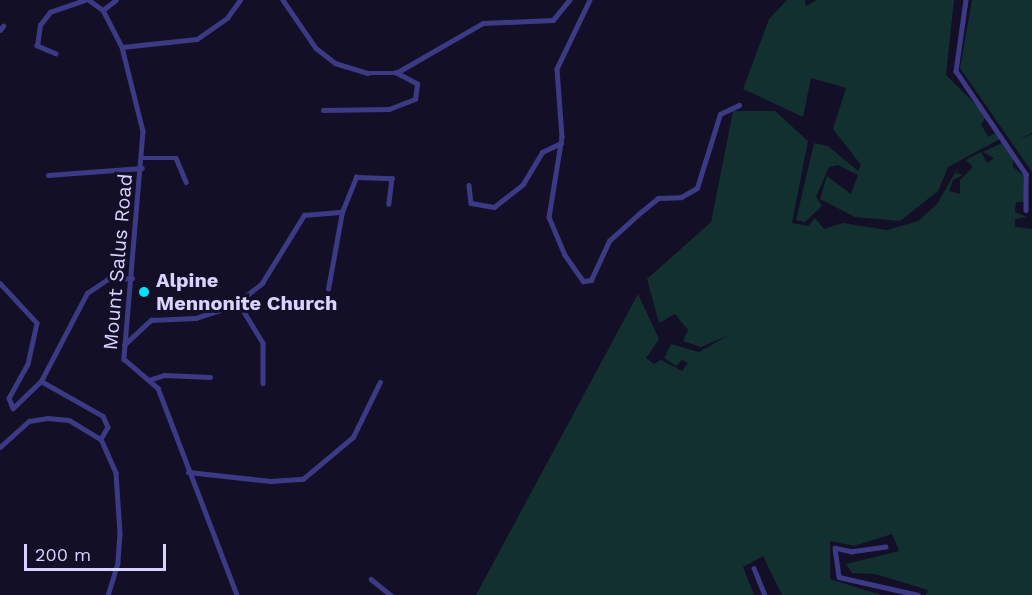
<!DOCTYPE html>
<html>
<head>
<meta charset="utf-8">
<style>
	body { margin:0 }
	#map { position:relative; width:1032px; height:595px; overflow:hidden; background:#130f26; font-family:"Work Sans",sans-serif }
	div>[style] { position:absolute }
	.green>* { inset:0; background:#12302f }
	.minor>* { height:4.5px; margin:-2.25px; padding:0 2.25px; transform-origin:2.25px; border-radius:2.25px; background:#3d3a85 }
	.dots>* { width:16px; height:16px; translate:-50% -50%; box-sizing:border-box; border:3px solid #130f26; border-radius:50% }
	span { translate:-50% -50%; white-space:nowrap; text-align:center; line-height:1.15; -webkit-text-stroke:6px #130f26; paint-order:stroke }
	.street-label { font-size:20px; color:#d9d4ff }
	.poi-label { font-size:20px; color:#d9d4ff; font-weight:700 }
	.left { translate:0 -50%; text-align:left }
	.scale { position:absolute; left:24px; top:544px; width:142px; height:27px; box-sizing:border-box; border:3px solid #d9d4ff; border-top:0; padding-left:8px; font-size:18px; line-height:21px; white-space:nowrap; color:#d9d4ff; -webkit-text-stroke:4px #130f26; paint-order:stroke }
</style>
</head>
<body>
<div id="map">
	<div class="green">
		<i style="clip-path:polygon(787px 0,805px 0,806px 6px,817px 0,954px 0,946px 75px,987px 116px,981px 124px,988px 137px,997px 132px,1000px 139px,948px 167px,938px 191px,900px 221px,855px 217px,820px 199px,827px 176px,851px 194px,858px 175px,838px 165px,829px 167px,816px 197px,822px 206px,805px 222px,796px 220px,814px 143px,828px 146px,858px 171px,861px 165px,833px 129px,846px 88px,811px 78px,803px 117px,743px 89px,769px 19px)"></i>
		<i style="clip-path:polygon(972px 0,1032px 0,1032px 133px,1014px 142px,1032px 134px,1032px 172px,960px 68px)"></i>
		<i style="clip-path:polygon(733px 111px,775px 111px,808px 141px,792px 223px,808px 226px,815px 218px,824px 229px,843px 223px,887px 230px,918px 221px,937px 204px,959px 166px,956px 173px,963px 175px,953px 180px,949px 191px,960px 194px,960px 180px,973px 167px,966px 160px,981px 152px,987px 163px,994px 158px,983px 152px,1004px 142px,1013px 156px,1013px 167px,1023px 175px,1025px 202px,1016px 202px,1015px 212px,1027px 217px,1015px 219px,1015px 227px,1032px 229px,1032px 595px,926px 595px,928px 590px,875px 574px,852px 573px,846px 564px,899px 551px,892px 534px,854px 546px,830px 541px,830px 579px,881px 595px,782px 595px,763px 556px,743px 567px,754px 595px,476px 595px,638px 294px,659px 339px,646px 358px,654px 364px,661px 360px,682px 371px,688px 363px,682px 360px,676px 366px,664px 358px,671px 344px,699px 352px,729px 335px,701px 347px,683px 341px,688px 330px,675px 314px,659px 323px,647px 279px,711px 222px)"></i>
	</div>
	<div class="minor">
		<i style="left:89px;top:0;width:17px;rotate:36deg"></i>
		<i style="left:103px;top:10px;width:42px;rotate:62.8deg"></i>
		<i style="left:122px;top:47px;width:87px;rotate:76deg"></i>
		<i style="left:143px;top:131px;width:229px;rotate:94.8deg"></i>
		<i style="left:124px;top:359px;width:45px;rotate:40.5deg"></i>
		<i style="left:158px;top:388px;width:222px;rotate:69.1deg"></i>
		<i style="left:283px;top:0;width:58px;rotate:55.5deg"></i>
		<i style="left:316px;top:48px;width:24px;rotate:38deg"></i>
		<i style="left:335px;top:63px;width:34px;rotate:17deg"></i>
		<i style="left:367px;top:73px;width:29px"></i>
		<i style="left:396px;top:73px;width:100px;rotate:-29.9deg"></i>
		<i style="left:483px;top:23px;width:70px;rotate:-2.5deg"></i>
		<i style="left:553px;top:20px;width:26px;rotate:-51deg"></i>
		<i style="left:590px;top:0;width:76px;rotate:115.6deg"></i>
		<i style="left:557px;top:69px;width:68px;rotate:85.8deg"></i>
		<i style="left:562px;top:137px;width:81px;rotate:99.2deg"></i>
		<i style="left:549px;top:217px;width:41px;rotate:67.2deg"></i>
		<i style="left:565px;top:255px;width:32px;rotate:55deg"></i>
		<i style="left:583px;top:281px;width:8px;rotate:-7deg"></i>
		<i style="left:591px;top:280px;width:43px;rotate:-65.2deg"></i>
		<i style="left:609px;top:241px;width:43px;rotate:-42.2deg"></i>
		<i style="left:641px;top:212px;width:22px;rotate:-39deg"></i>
		<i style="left:658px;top:198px;width:23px;rotate:-2deg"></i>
		<i style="left:681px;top:197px;width:18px;rotate:-29deg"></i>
		<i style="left:697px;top:188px;width:77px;rotate:-72.7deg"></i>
		<i style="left:720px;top:114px;width:21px;rotate:-25deg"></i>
		<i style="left:966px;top:0;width:72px;rotate:98deg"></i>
		<i style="left:956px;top:71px;width:125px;rotate:55.8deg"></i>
		<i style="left:1026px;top:174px;width:36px;rotate:90deg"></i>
		<i style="left:103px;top:10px;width:16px;rotate:-38deg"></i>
		<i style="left:0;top:30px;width:5px;rotate:-53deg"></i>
		<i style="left:122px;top:47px;width:75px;rotate:-6.1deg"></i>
		<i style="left:197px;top:39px;width:37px;rotate:-35deg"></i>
		<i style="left:227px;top:18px;width:22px;rotate:-54deg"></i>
		<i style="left:56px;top:54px;width:21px;rotate:-157deg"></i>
		<i style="left:37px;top:46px;width:21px;rotate:-82deg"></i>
		<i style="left:40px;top:25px;width:16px;rotate:-52deg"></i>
		<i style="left:50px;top:12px;width:36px;rotate:-19deg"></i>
		<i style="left:323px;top:110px;width:66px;rotate:-0.9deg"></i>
		<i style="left:389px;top:109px;width:28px;rotate:-21deg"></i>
		<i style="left:415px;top:99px;width:15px;rotate:-82deg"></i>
		<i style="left:417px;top:84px;width:24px;rotate:-152deg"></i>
		<i style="left:143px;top:158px;width:33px"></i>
		<i style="left:176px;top:158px;width:26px;rotate:67deg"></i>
		<i style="left:48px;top:175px;width:94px;rotate:-4.3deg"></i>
		<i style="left:469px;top:185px;width:18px;rotate:84deg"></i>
		<i style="left:471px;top:203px;width:23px;rotate:10deg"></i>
		<i style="left:494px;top:207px;width:37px;rotate:-38deg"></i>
		<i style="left:523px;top:184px;width:37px;rotate:-59deg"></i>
		<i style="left:542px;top:152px;width:21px;rotate:-25deg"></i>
		<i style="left:0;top:283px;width:54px;rotate:47.2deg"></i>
		<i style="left:37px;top:323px;width:42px;rotate:102.4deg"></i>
		<i style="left:28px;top:364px;width:39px;rotate:119deg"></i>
		<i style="left:9px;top:398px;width:11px;rotate:68deg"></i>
		<i style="left:13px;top:408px;width:39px;rotate:-44deg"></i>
		<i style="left:41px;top:381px;width:99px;rotate:-62.4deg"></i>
		<i style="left:87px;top:293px;width:25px;rotate:-34deg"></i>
		<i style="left:108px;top:279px;width:24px;rotate:-2deg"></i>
		<i style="left:328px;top:289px;width:78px;rotate:-79.7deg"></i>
		<i style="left:342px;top:212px;width:38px;rotate:-68deg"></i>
		<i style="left:356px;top:177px;width:36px;rotate:2deg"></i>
		<i style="left:392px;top:178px;width:26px;rotate:97deg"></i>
		<i style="left:238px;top:302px;width:48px;rotate:58.6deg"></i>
		<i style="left:263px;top:343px;width:40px;rotate:90deg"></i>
		<i style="left:124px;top:345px;width:37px;rotate:-43deg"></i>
		<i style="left:151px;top:320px;width:45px;rotate:-2.5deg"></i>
		<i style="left:196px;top:318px;width:39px;rotate:-18deg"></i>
		<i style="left:233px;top:306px;width:37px;rotate:-38deg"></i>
		<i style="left:262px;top:283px;width:80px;rotate:-58.3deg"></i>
		<i style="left:304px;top:215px;width:38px;rotate:-5deg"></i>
		<i style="left:149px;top:380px;width:16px;rotate:-18deg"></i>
		<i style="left:164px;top:375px;width:46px;rotate:2.5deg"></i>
		<i style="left:41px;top:381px;width:71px;rotate:29.4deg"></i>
		<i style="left:103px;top:416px;width:12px;rotate:66deg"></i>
		<i style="left:108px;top:427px;width:14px;rotate:120deg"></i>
		<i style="left:0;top:447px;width:39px;rotate:-42deg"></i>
		<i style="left:29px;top:421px;width:18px;rotate:-9deg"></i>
		<i style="left:47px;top:418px;width:22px;rotate:5deg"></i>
		<i style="left:69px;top:420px;width:37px;rotate:31deg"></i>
		<i style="left:101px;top:439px;width:37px;rotate:66deg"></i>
		<i style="left:116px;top:473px;width:60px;rotate:86.2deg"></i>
		<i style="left:120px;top:533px;width:30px;rotate:94deg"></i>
		<i style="left:118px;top:563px;width:34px;rotate:107deg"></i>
		<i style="left:188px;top:472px;width:83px;rotate:6.2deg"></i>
		<i style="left:271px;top:481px;width:32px;rotate:-4deg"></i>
		<i style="left:303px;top:479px;width:65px;rotate:-40deg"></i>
		<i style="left:353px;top:437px;width:61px;rotate:-63.9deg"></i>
		<i style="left:886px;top:547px;width:34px;rotate:172deg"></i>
		<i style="left:852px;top:552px;width:17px;rotate:-167deg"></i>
		<i style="left:835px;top:548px;width:29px;rotate:82deg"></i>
		<i style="left:839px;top:577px;width:81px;rotate:12.8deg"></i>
		<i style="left:754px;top:568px;width:29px;rotate:68deg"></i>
		<i style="left:371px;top:579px;width:26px;rotate:39deg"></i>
	</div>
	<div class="dots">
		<i style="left:144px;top:292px;background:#00e5ff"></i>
	</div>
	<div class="street-label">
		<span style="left:118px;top:262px;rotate:-85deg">Mount Salus Road</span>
	</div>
	<div class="poi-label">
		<span class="left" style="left:156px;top:292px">Alpine<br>Mennonite Church</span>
	</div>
	<div class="scale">200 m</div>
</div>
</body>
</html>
